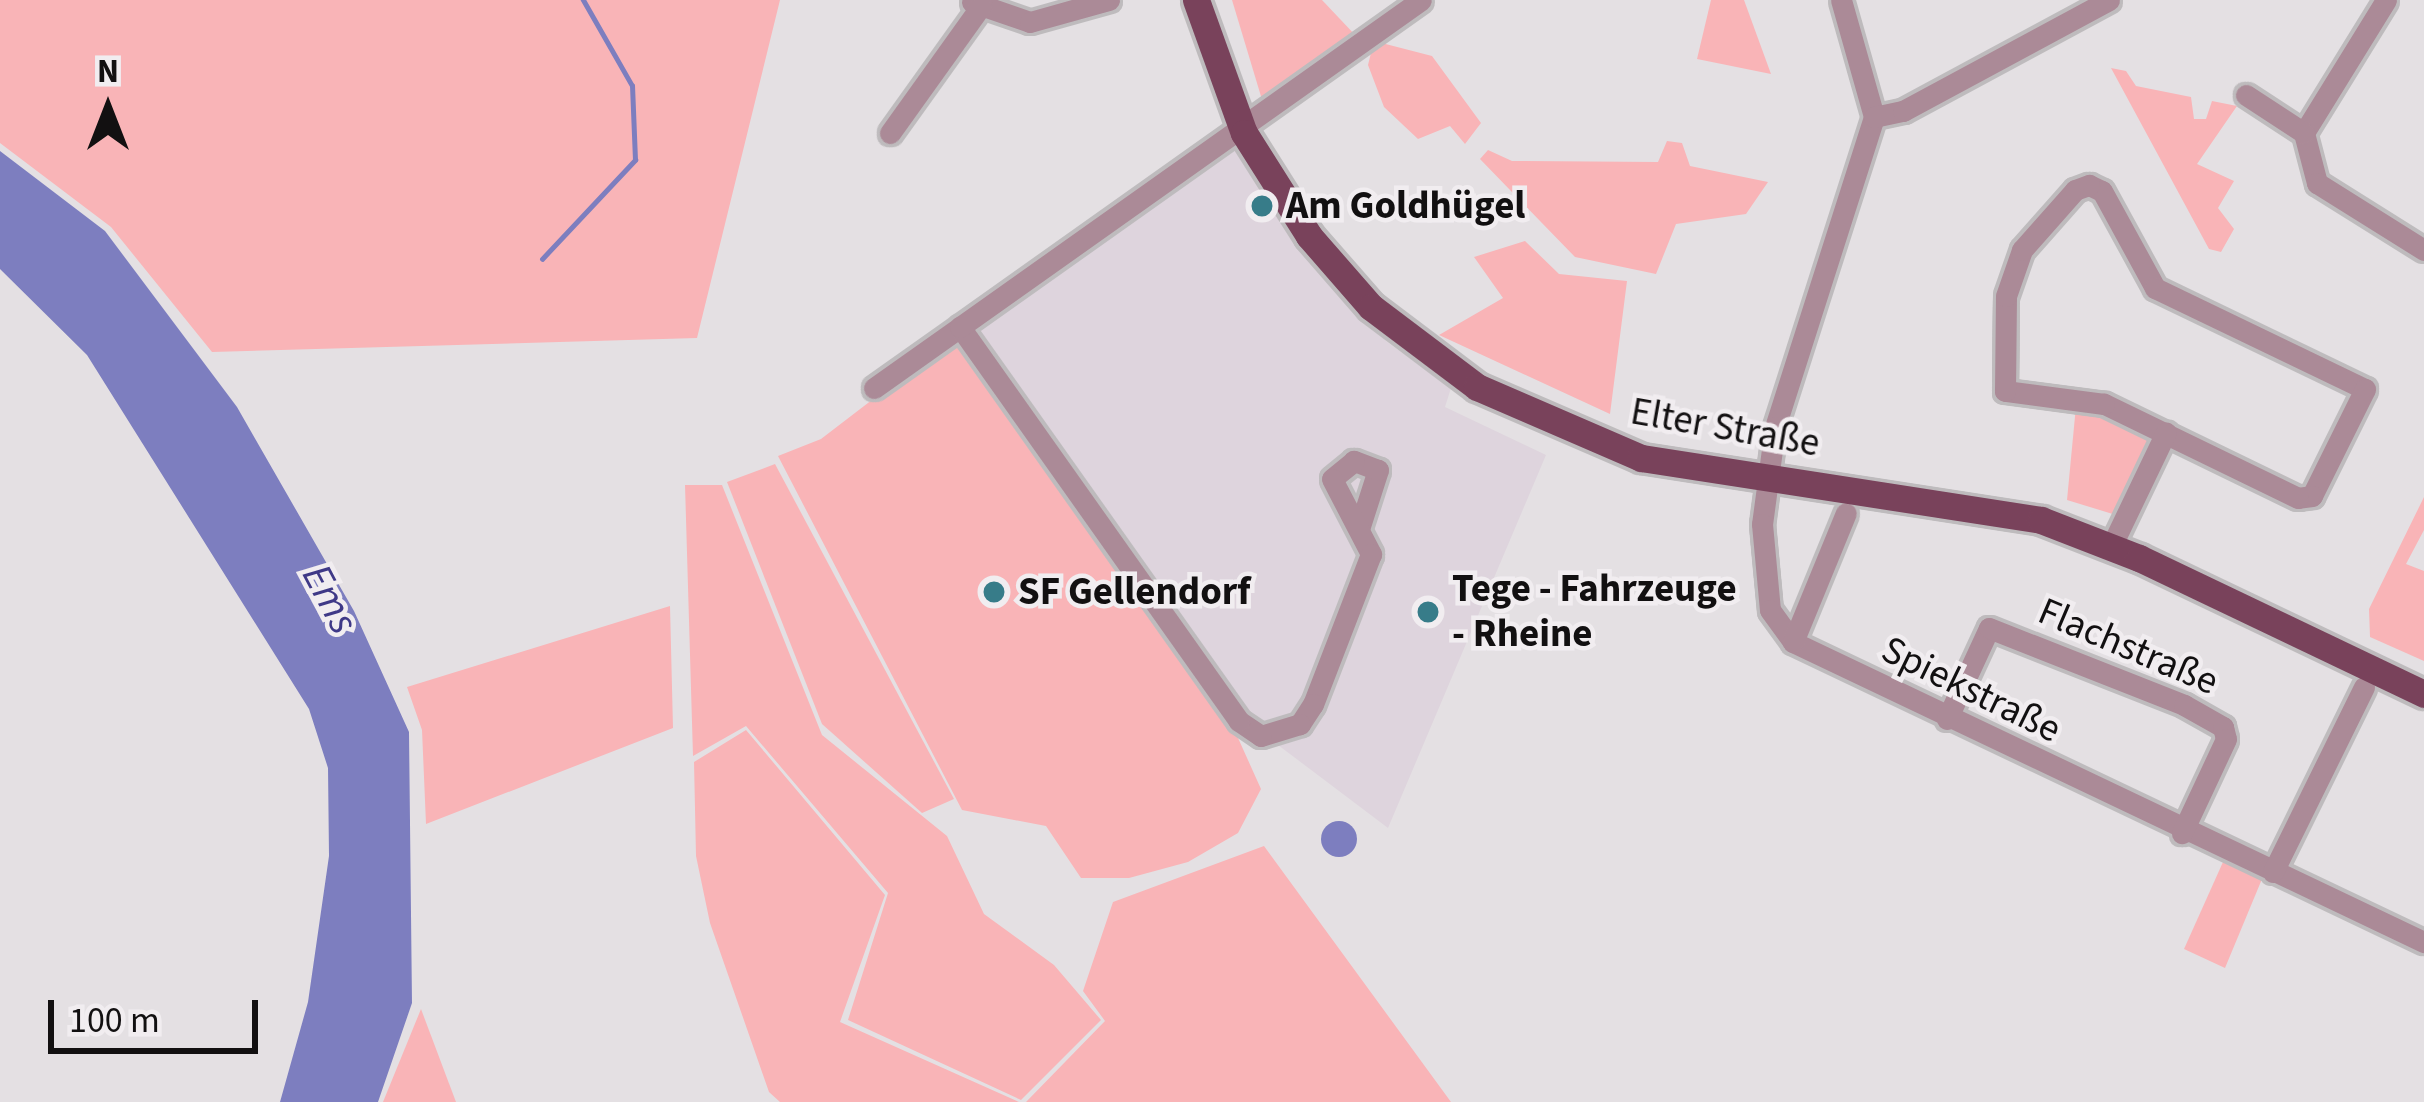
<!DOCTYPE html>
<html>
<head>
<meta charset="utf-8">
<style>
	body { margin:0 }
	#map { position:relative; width:2424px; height:1102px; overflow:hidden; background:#e4e0e3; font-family:"Source Sans 3",sans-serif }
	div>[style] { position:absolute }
	.built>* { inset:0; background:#ded4dd }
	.green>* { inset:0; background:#f9b4b7 }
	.water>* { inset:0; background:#7d7ebf }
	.round { border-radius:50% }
	.stream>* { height:4.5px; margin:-2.25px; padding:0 2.25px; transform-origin:2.25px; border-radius:2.25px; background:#7d7ebf }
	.roads { filter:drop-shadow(3px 0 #bebbbd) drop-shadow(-3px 0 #bebbbd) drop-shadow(0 3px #bebbbd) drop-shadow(0 -3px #bebbbd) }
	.minor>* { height:21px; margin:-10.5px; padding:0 10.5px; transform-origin:10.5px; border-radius:10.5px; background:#ab8a97 }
	.major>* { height:27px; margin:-13.5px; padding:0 13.5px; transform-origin:13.5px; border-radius:13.5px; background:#79425b }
	.dots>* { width:33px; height:33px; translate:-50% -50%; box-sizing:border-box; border:6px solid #f1edf0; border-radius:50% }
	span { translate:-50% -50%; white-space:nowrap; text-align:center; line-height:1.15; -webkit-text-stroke:9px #f1edf0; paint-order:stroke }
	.poi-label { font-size:39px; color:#121011; font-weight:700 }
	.left { translate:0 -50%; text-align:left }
	.street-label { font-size:39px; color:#121011 }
	.water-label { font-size:42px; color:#3f3987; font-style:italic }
	.north { position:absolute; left:48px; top:48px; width:120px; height:120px; -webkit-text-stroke:9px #f1edf0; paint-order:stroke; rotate:0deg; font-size:33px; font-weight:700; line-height:48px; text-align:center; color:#121011 }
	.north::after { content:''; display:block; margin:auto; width:42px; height:54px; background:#121011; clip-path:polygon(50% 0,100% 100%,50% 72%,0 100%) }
	.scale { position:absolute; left:48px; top:1000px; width:210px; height:54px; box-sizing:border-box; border:6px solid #121011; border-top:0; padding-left:15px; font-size:36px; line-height:42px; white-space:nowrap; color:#121011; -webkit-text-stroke:9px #f1edf0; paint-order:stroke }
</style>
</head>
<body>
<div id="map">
	<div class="built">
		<i style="clip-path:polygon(1241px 146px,1305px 243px,1387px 342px,1451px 388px,1445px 407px,1546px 455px,1388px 828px,1241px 717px,971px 333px)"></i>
	</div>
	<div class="green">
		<i style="clip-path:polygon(0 0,780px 0,697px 338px,212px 352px,111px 227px,0 143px)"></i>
		<i style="clip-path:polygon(1232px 0,1322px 0,1357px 37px,1263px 103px)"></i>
		<i style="clip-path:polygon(1711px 0,1744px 0,1771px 74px,1697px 59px)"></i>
		<i style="clip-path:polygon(1374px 41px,1432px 56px,1481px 123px,1465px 144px,1450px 126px,1418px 139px,1384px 107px,1368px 65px)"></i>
		<i style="clip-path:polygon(2111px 68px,2126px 71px,2136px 86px,2191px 97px,2194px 119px,2206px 119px,2212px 101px,2237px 106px,2197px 164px,2234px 181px,2218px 208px,2234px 229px,2221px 252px,2209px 249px)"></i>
		<i style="clip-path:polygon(1667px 141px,1682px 143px,1690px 166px,1768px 182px,1746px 214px,1676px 224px,1656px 274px,1575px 257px,1480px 159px,1488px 150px,1512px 161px,1658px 162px)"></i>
		<i style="clip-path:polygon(1525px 241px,1559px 274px,1627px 281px,1610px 414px,1439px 335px,1503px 298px,1474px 257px)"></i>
		<i style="clip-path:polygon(958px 334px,1234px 729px,1261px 789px,1238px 833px,1188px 862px,1129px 878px,1081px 878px,1046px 826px,962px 810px,778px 456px,821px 439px)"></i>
		<i style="clip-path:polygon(2076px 406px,2144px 430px,2149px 441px,2116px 515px,2067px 500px)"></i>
		<i style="clip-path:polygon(775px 464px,954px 799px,922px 813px,822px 724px,727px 482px)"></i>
		<i style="clip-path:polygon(685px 485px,722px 485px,822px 735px,947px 836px,984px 914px,1054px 965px,1101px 1020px,1021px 1100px,848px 1020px,888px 893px,746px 726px,693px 756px)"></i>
		<i style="clip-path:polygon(2424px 497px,2424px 530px,2406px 564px,2424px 571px,2424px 661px,2370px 637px,2369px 609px)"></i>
		<i style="clip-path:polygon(670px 606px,673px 728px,426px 824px,422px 730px,407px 687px)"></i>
		<i style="clip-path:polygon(746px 730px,885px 895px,840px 1022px,1019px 1102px,780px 1102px,769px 1092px,710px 923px,696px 856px,694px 762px)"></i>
		<i style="clip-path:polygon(1264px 846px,1451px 1102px,1026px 1102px,1105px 1021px,1083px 991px,1113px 902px)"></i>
		<i style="clip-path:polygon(2223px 862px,2262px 879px,2225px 968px,2184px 949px)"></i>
		<i style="clip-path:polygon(421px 1009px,456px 1102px,383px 1102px)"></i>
	</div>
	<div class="water">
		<i style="clip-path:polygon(0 151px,105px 231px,237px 407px,354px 611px,409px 732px,412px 1003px,378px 1102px,280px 1102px,308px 1002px,329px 856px,328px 768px,309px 709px,87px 355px,0 269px)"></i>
		<i class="round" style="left:1321px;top:821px;width:36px;height:36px"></i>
	</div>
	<div class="stream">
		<i style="left:542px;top:259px;width:136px;rotate:-46.8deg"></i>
		<i style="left:635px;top:160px;width:74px;rotate:-92.3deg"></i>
		<i style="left:632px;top:86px;width:99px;rotate:-119.7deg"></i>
	</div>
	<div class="roads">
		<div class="minor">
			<i style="left:1841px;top:0;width:122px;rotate:74.2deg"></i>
			<i style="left:1874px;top:117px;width:325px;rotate:107.7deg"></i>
			<i style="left:1775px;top:427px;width:98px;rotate:97.6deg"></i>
			<i style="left:1762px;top:524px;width:86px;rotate:84.7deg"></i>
			<i style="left:1770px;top:610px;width:39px;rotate:54deg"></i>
			<i style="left:1793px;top:642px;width:699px;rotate:25.43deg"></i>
			<i style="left:2386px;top:0;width:156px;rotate:121.7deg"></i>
			<i style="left:2304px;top:133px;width:52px;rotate:75.4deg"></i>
			<i style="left:2317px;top:183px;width:126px;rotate:32.1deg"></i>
			<i style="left:972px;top:2px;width:61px;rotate:19deg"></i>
			<i style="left:1030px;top:22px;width:82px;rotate:-15.6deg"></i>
			<i style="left:2246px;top:95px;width:69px;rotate:33.2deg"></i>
			<i style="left:1874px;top:117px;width:30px;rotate:-12deg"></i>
			<i style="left:1903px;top:111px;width:234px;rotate:-28.3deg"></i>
			<i style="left:890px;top:133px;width:156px;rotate:-54.4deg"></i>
			<i style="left:2089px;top:185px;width:14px;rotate:25deg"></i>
			<i style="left:2102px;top:191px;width:111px;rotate:61.3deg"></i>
			<i style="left:2155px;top:288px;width:233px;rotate:25.7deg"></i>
			<i style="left:2365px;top:389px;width:119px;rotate:116.4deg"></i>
			<i style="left:2312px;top:496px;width:14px;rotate:172deg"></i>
			<i style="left:2298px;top:498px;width:216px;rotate:-154.1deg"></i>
			<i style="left:2104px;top:404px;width:100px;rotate:-172.5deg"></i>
			<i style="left:2005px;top:391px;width:95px;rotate:-89.4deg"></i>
			<i style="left:2006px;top:296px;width:49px;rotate:-70.8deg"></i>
			<i style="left:2022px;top:250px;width:80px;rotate:-48.5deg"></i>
			<i style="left:2075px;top:190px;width:15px;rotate:-20deg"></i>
			<i style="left:874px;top:388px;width:105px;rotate:-35.3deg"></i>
			<i style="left:1360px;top:526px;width:59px;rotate:-72.2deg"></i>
			<i style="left:1378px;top:470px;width:26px;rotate:-159deg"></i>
			<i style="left:1354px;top:461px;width:28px;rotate:141deg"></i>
			<i style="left:1332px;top:479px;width:85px;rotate:62.5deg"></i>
			<i style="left:1371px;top:554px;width:161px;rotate:111.1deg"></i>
			<i style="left:1313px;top:704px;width:24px;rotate:123deg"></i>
			<i style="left:1300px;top:724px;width:41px;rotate:162.9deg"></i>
			<i style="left:1261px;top:736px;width:27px;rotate:-146deg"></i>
			<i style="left:1239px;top:721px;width:483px;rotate:-125.3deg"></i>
			<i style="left:960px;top:327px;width:565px;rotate:-35.35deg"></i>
			<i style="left:2111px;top:547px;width:127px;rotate:-64.4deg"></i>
			<i style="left:1793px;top:642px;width:139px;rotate:-67.7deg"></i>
			<i style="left:1947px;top:719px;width:100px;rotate:-65.2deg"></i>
			<i style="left:1989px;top:628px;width:210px;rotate:21.5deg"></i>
			<i style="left:2184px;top:705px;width:45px;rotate:29.4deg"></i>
			<i style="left:2223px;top:727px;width:12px;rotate:76deg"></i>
			<i style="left:2226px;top:739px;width:104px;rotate:115.1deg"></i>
			<i style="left:2273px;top:872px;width:206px;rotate:-63.8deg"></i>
		</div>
		<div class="major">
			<i style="left:1196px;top:0;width:141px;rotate:70.2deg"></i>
			<i style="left:1244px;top:133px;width:122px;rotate:57.7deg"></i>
			<i style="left:1309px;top:236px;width:94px;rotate:48.9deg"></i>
			<i style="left:1371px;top:307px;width:133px;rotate:37deg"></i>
			<i style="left:1477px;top:387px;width:179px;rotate:23.4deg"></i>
			<i style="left:1641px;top:458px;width:405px;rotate:8.8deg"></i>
			<i style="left:2041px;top:520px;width:105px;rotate:21.2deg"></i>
			<i style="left:2139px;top:558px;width:316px;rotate:25.5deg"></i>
		</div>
	</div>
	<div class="dots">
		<i style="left:1262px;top:206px;background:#377c89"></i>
		<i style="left:994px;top:592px;background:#377c89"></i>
		<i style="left:1428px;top:612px;background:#377c89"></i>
	</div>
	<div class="poi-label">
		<span class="left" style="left:1286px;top:206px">Am Goldhügel</span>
		<span class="left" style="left:1452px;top:612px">Tege - Fahrzeuge<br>- Rheine</span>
		<span class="left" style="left:1018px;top:592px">SF Gellendorf</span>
	</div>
	<div class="street-label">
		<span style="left:1725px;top:428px;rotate:10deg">Elter Straße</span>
		<span style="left:2128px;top:647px;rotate:23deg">Flachstraße</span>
		<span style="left:1971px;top:690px;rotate:26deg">Spiekstraße</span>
	</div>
	<div class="water-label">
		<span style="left:330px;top:599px;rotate:62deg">Ems</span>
	</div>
	<div class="north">N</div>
	<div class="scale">100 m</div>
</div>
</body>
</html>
